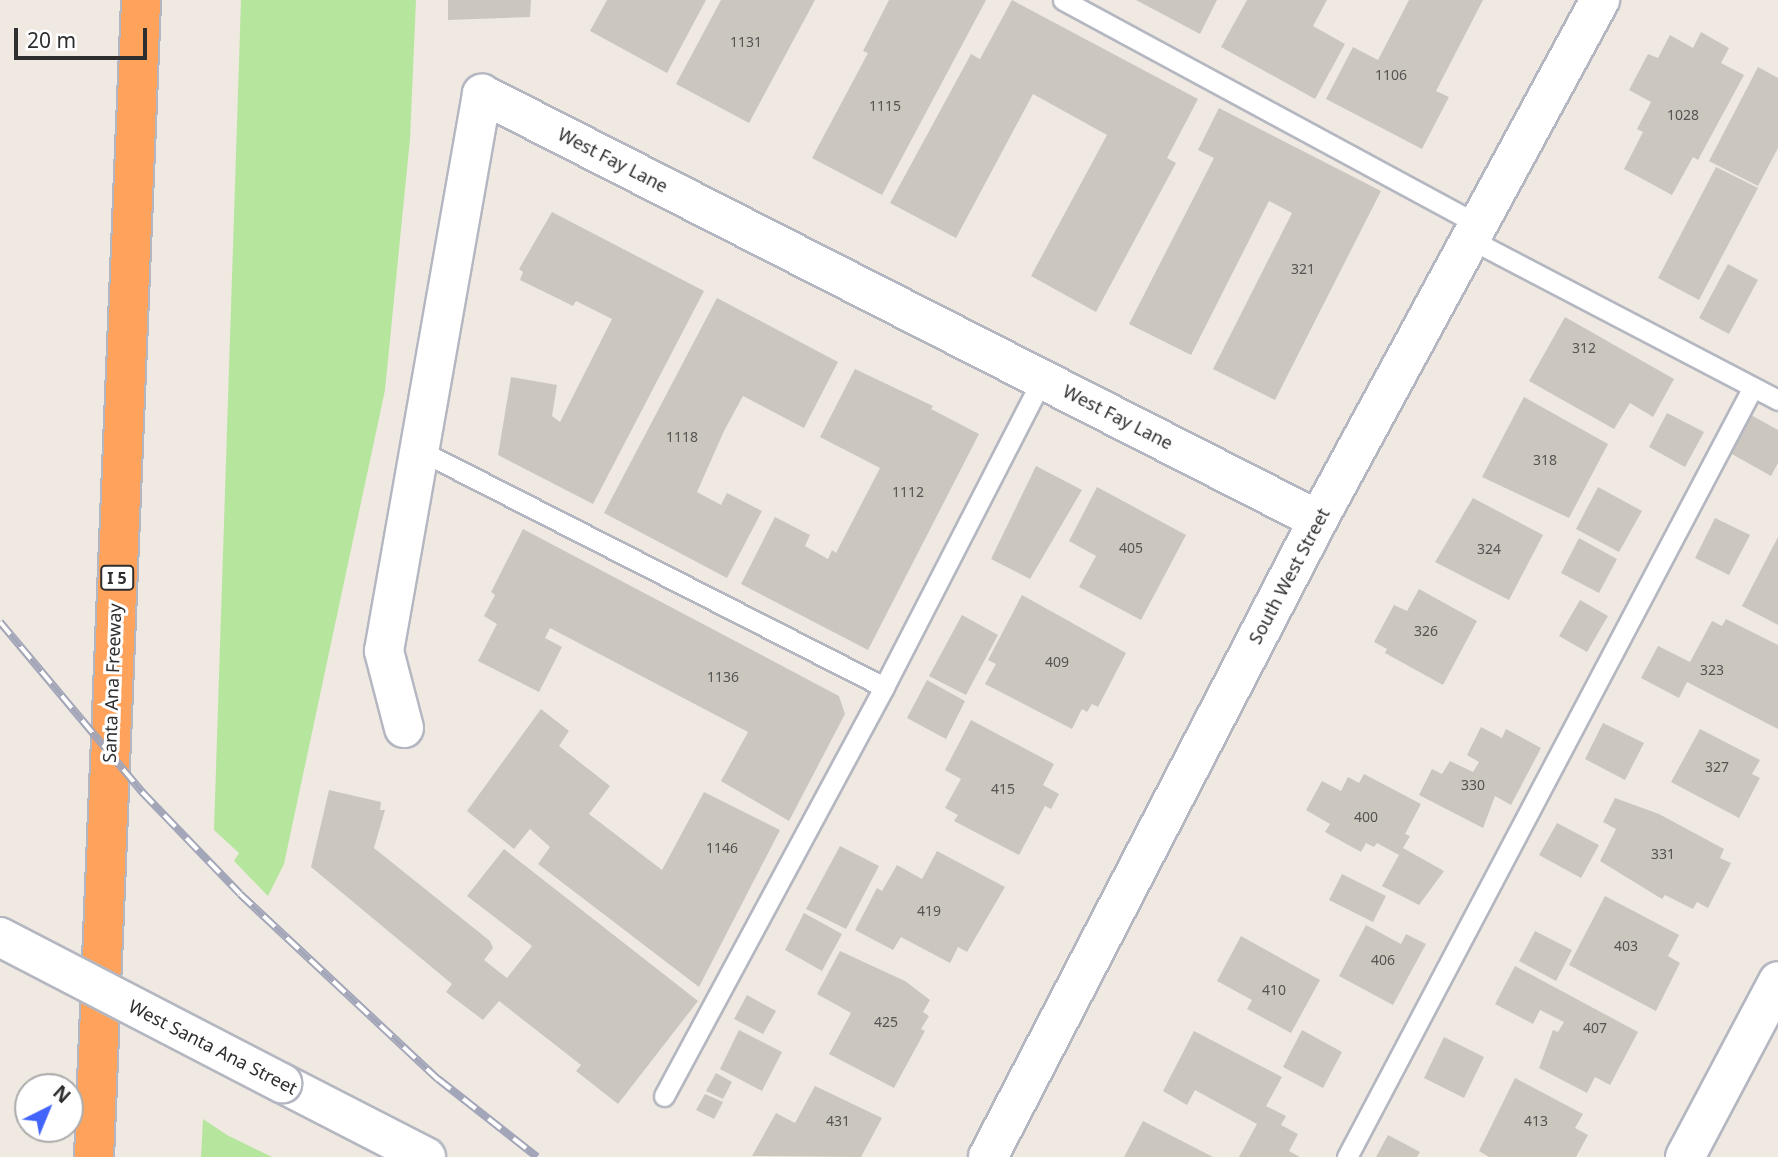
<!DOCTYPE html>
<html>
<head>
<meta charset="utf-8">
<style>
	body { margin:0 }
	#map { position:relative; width:1778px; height:1157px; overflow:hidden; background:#efe9e1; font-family:"Noto Sans",sans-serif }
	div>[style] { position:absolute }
	.green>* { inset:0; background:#b6e59e }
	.building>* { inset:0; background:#cbc7bf }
	.roads { filter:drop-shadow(2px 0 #b4b7c1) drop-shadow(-2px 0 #b4b7c1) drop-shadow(0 2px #b4b7c1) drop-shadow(0 -2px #b4b7c1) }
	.service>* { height:19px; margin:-9.5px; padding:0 9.5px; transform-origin:9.5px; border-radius:9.5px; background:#fff }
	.minor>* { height:38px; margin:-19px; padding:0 19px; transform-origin:19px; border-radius:19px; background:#fff }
	.tertiary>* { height:38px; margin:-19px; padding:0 19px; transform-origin:19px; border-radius:19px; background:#fff }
	.motorway>* { height:38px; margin:-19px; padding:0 19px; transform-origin:19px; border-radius:19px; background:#ffa35c }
	.rail>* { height:8px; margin-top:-4px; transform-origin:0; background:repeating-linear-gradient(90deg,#fff 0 16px,#a3a6b8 0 32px); box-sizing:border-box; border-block:2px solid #a3a6b8 }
	.bridges { filter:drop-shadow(2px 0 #b4b7c1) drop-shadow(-2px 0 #b4b7c1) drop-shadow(0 2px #b4b7c1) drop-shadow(0 -2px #b4b7c1) }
	.tertiary-bridge>* { height:38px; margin:-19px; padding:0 19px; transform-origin:19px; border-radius:19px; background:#fff }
	span { translate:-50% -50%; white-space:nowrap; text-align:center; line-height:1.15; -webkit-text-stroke:6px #fff; paint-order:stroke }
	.number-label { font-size:14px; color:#555452 }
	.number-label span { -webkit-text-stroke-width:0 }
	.shield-label span { padding:2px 5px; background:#fff; border:2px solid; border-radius:5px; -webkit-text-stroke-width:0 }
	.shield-label { font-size:16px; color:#2e2e2e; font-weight:700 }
	.street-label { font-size:18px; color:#2e2e2e }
	.north { position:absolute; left:14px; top:1073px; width:70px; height:70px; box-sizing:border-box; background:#fff; border:2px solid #ababab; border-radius:50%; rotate:43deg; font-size:19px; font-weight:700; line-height:28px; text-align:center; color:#2e2e2e }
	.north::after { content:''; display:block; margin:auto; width:24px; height:32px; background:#4264fb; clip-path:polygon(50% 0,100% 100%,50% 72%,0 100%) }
	.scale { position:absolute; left:14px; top:28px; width:133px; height:32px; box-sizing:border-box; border:4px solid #2e2e2e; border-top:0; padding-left:9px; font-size:21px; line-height:24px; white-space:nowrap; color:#2e2e2e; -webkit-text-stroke:5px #fff; paint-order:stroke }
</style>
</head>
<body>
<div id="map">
	<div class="green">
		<i style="clip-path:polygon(241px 0,416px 0,410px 139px,385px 390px,284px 864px,268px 896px,234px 861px,239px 853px,214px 830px)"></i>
		<i style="clip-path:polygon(203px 1119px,227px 1135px,272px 1157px,201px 1157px)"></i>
	</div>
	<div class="building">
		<i style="clip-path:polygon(448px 0,531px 0,530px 17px,448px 20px)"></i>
		<i style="clip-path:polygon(607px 0,706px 0,667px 73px,590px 31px)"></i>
		<i style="clip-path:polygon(721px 0,815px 0,749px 123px,676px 84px)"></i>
		<i style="clip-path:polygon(889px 0,986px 0,882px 195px,812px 158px,868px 53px,863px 51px)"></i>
		<i style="clip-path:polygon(1012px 0,1198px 99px,1167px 158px,1176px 163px,1096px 312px,1031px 276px,1107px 135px,1033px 94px,956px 238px,890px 203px,971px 54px,980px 59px)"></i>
		<i style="clip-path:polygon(1136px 0,1217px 0,1200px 34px)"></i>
		<i style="clip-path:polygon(1247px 0,1327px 0,1313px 26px,1345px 44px,1315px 99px,1221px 47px)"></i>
		<i style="clip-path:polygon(1409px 0,1483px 0,1436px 91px,1449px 97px,1422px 149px,1326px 99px,1353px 47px,1378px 60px)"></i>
		<i style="clip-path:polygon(1701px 32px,1729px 48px,1721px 63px,1744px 75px,1698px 160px,1693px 157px,1672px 195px,1624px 169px,1643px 132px,1637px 129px,1651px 102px,1629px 90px,1648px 54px,1658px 58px,1670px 35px,1693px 48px)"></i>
		<i style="clip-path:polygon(1758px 67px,1778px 78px,1778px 148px,1758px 186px,1709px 161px)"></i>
		<i style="clip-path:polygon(1219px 108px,1381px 191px,1275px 400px,1213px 369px,1292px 213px,1269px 201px,1191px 355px,1129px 324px,1214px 158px,1198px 150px)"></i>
		<i style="clip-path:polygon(1716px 167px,1758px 188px,1699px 300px,1658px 278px)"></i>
		<i style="clip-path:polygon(552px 212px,704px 291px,593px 504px,498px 455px,511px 377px,557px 385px,552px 416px,560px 422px,612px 319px,576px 301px,573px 306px,520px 280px,523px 272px,519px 269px)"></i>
		<i style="clip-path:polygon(1728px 264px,1758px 280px,1729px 334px,1699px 318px)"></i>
		<i style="clip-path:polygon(717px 298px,838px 362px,804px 428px,743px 396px,724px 431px,697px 492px,721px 505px,727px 493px,762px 511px,727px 578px,604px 513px)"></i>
		<i style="clip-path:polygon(1565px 317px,1674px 379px,1653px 417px,1630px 403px,1614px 429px,1529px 381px)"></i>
		<i style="clip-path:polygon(855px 369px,933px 406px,931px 409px,979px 434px,868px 650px,741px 584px,775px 517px,810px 535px,805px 546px,828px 559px,832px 550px,836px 553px,880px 468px,820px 437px)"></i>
		<i style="clip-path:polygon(1524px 397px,1608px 444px,1569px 518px,1482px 477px)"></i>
		<i style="clip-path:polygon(1667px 413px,1704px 432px,1685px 467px,1649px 447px)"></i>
		<i style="clip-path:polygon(1751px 415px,1778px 430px,1778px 463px,1771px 476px,1730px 453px)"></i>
		<i style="clip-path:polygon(1036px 466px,1082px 490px,1030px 579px,991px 559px)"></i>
		<i style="clip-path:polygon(1097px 487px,1186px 535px,1141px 620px,1079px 587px,1096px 556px,1069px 541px)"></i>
		<i style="clip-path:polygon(1598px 487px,1642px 511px,1619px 552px,1576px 529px)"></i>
		<i style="clip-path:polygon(1473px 498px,1543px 535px,1509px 600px,1435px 562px)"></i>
		<i style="clip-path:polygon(1715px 518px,1750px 535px,1729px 575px,1695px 558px)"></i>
		<i style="clip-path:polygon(523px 529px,839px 696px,845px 714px,789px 821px,721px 781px,748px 732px,550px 628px,545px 638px,562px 647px,539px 692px,478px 661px,497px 624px,484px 616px,495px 595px,491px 592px)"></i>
		<i style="clip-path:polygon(1778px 537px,1778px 625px,1742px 606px)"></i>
		<i style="clip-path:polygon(1579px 538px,1617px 559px,1599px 593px,1561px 573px)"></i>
		<i style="clip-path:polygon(1419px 589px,1477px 621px,1443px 685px,1385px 653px,1387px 649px,1374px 642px,1394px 605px,1407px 611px)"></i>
		<i style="clip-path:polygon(1022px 595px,1126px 653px,1098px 707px,1092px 704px,1087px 712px,1082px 709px,1072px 729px,985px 684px,996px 664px,988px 660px)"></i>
		<i style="clip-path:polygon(1580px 600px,1608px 616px,1587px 652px,1559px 636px)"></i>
		<i style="clip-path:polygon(962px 615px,998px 635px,966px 695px,929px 676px)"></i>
		<i style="clip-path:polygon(1726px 619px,1778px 645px,1778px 729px,1687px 682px,1679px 698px,1641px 678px,1658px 646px,1690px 662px,1712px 621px,1722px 626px)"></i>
		<i style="clip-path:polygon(927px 680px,965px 701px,946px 739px,907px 718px)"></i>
		<i style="clip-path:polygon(541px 709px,569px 731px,559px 746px,610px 786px,589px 814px,662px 870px,704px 792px,780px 830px,699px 987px,538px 864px,550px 847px,530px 829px,514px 849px,467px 811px)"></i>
		<i style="clip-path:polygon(971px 720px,1054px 764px,1043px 785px,1059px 794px,1051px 809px,1045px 806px,1019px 855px,954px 821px,958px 815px,945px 808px,961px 779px,945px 770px)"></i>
		<i style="clip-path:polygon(1603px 723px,1644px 743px,1625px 780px,1585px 759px)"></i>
		<i style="clip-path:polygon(1481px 727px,1502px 738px,1506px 729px,1541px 748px,1511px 805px,1495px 796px,1483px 828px,1419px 795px,1432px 769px,1442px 774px,1450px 761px,1473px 772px,1479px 762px,1467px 755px)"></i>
		<i style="clip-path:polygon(1700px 729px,1760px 760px,1752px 774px,1760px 778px,1739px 818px,1671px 782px)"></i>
		<i style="clip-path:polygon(1364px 774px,1421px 804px,1405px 834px,1410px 836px,1403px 848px,1444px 871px,1419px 905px,1382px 886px,1399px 855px,1377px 843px,1374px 847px,1366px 843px,1361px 852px,1325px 832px,1330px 824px,1306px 810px,1322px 781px,1341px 791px,1348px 777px,1359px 783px)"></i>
		<i style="clip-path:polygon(329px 790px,381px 802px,380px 810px,385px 810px,374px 848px,490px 941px,493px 948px,484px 960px,507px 978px,532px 946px,467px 896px,504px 849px,698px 1001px,618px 1104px,576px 1071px,581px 1065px,499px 1001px,483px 1020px,446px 992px,452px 984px,311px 867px)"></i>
		<i style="clip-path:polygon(1615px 798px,1659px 814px,1724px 849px,1720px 858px,1731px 863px,1708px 908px,1697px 902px,1693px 909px,1665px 895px,1662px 899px,1600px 861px,1616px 829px,1603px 822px)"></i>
		<i style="clip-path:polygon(1557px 823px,1599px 845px,1581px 878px,1539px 855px)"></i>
		<i style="clip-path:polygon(840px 846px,879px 866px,846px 929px,806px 909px)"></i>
		<i style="clip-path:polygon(937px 851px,1005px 887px,967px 952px,958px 947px,950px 963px,901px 937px,893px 950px,855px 930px,877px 888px,882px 891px,897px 865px,922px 879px)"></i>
		<i style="clip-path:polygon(1342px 874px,1386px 896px,1373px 922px,1329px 900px)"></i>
		<i style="clip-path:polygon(1605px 896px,1679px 935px,1668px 956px,1680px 963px,1656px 1011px,1569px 965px)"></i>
		<i style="clip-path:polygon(804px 913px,842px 934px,822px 971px,785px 950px)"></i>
		<i style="clip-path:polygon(1366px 925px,1401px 944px,1406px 934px,1426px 944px,1393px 1005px,1339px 976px)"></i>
		<i style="clip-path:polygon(1535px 931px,1572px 950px,1556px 981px,1519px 961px)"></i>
		<i style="clip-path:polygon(1241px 936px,1320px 980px,1291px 1033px,1247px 1009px,1252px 1000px,1217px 981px)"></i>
		<i style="clip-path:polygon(840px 951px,905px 981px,930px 1000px,923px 1012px,929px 1016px,921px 1029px,925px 1031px,894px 1088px,829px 1054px,851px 1013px,817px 994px)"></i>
		<i style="clip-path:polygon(1515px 966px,1638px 1032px,1610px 1085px,1595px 1077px,1587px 1093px,1539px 1068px,1553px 1030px,1558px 1032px,1564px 1022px,1540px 1010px,1533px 1024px,1495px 1004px)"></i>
		<i style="clip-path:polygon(747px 995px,776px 1011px,763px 1034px,734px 1019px)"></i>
		<i style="clip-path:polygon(739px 1030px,782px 1052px,762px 1091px,720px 1069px)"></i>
		<i style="clip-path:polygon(1302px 1030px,1342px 1052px,1323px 1088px,1283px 1067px)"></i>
		<i style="clip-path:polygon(1194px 1031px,1282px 1077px,1266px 1106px,1286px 1116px,1281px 1125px,1298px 1134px,1289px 1151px,1300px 1157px,1239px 1157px,1257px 1124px,1195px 1090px,1187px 1105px,1163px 1091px)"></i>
		<i style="clip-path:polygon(1444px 1037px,1484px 1057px,1464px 1098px,1424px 1078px)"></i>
		<i style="clip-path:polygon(716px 1073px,732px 1082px,723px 1099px,706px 1091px)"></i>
		<i style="clip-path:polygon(1515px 1078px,1583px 1114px,1575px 1128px,1588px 1135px,1576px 1157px,1489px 1157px,1479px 1151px)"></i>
		<i style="clip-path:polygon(815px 1086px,882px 1118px,861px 1157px,752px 1156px,776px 1113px,795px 1123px)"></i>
		<i style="clip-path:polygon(705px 1094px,723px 1102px,714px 1119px,696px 1110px)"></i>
		<i style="clip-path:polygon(1143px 1121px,1213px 1157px,1124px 1157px)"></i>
		<i style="clip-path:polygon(1388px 1135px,1420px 1152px,1417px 1157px,1376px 1157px)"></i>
	</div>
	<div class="roads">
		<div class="service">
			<i style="left:1063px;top:0;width:472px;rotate:28.4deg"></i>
			<i style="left:1470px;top:239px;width:348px;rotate:27.6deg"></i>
			<i style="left:419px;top:450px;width:522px;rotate:27.01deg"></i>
			<i style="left:664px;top:1096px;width:464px;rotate:-61.7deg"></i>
			<i style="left:884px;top:687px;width:346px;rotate:-62.8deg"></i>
			<i style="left:1347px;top:1157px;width:870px;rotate:-62.2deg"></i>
		</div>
		<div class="minor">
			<i style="left:404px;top:728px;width:80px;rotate:-104.6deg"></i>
			<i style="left:384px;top:651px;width:566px;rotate:-80.02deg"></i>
			<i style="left:482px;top:94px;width:938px;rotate:27deg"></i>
			<i style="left:1685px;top:1157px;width:199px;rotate:-62.1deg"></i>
		</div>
		<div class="tertiary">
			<i style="left:282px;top:1083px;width:162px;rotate:27.2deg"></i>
			<i style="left:988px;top:1157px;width:717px;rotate:-62.61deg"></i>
			<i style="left:1318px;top:520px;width:592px;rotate:-61.53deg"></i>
		</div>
		<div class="motorway">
			<i style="left:94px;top:1157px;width:1158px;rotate:-87.67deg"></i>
		</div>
	</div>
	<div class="rail">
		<i style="left:0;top:622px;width:222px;rotate:50.1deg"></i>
		<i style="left:142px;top:792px;width:141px;rotate:46.1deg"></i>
		<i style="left:240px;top:894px;width:271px;rotate:43.1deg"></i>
		<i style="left:438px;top:1079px;width:126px;rotate:38.2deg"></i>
	</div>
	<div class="bridges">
		<div class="tertiary-bridge">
			<i style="left:0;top:937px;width:318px;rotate:27.4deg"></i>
		</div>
	</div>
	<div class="number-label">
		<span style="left:746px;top:42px">1131</span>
		<span style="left:1391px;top:75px">1106</span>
		<span style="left:885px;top:106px">1115</span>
		<span style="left:1683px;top:115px">1028</span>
		<span style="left:1303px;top:269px">321</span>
		<span style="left:1584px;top:348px">312</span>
		<span style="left:682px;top:437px">1118</span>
		<span style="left:1545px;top:460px">318</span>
		<span style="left:908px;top:492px">1112</span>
		<span style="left:1131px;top:548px">405</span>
		<span style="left:1489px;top:549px">324</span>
		<span style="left:1426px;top:631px">326</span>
		<span style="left:1057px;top:662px">409</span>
		<span style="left:1712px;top:670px">323</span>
		<span style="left:723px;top:677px">1136</span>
		<span style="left:1717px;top:767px">327</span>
		<span style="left:1473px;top:785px">330</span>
		<span style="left:1003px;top:789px">415</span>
		<span style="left:1366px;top:817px">400</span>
		<span style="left:722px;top:848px">1146</span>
		<span style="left:1663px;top:854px">331</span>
		<span style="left:929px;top:911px">419</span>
		<span style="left:1626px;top:946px">403</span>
		<span style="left:1383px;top:960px">406</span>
		<span style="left:1274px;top:990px">410</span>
		<span style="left:886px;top:1022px">425</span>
		<span style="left:1595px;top:1028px">407</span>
		<span style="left:838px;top:1121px">431</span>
		<span style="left:1536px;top:1121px">413</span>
	</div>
	<div class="shield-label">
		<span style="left:117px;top:578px">I 5</span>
	</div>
	<div class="street-label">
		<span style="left:613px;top:160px;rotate:27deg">West Fay Lane</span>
		<span style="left:1118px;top:417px;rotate:27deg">West Fay Lane</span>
		<span style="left:1289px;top:576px;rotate:-62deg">South West Street</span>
		<span style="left:112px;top:683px;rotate:-88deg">Santa Ana Freeway</span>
		<span style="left:213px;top:1047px;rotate:27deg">West Santa Ana Street</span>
	</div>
	<div class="north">N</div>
	<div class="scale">20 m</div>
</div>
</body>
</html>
